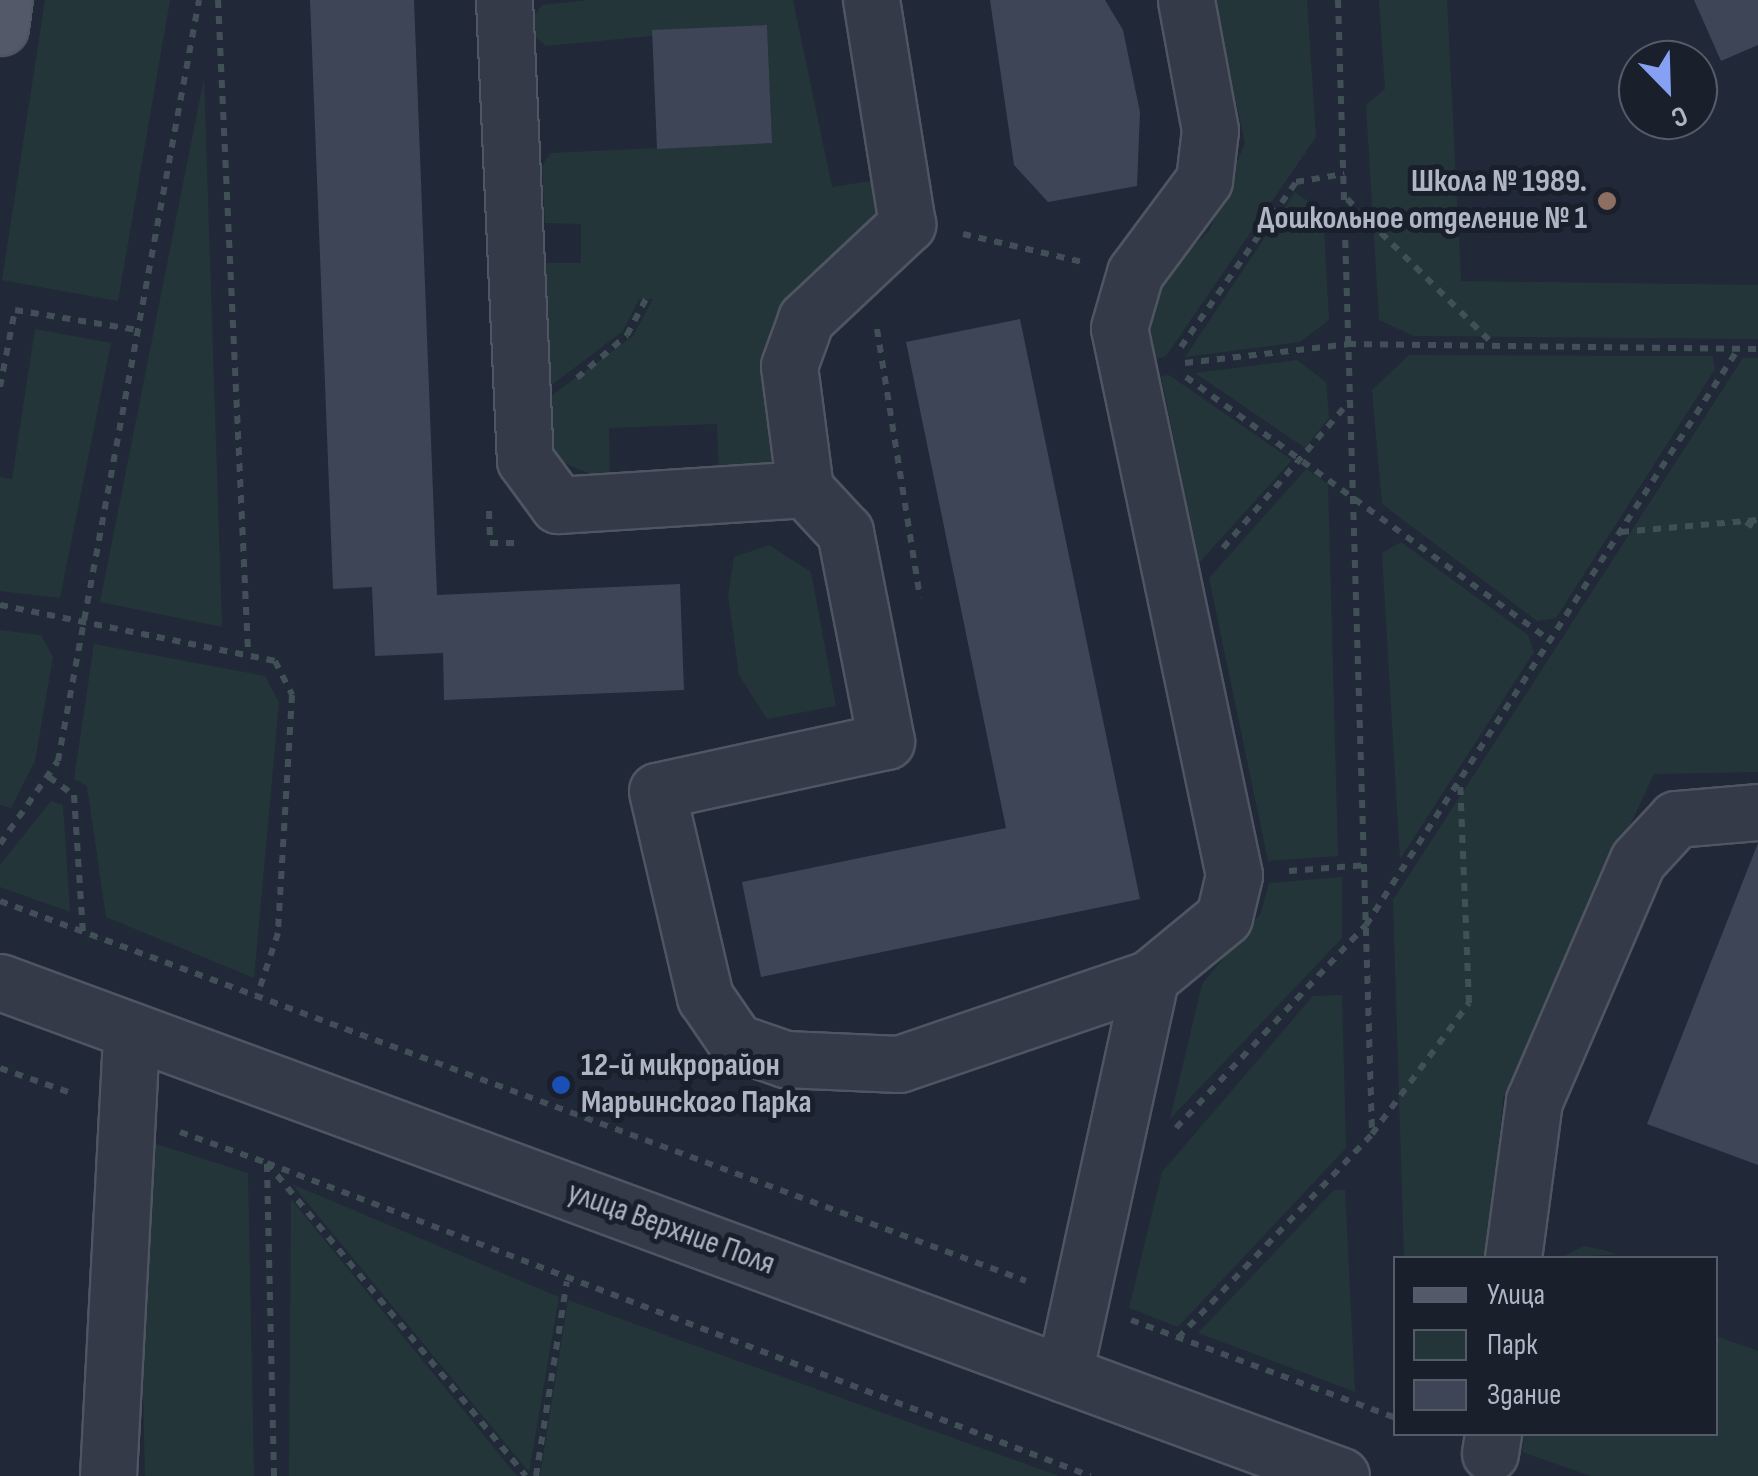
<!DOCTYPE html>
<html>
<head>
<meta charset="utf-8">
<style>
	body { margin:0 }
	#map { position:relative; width:1758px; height:1476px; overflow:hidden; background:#212837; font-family:"Sofia Sans Condensed",sans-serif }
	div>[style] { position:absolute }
	.green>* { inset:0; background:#243539 }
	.building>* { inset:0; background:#3e4557 }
	.path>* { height:6px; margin-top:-3px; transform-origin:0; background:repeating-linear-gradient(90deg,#415056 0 8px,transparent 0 16px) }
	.roads { filter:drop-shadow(2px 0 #4f5562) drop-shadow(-2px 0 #4f5562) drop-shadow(0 2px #4f5562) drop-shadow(0 -2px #4f5562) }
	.minor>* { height:55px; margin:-27.5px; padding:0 27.5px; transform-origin:27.5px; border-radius:27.5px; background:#353a48 }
	.major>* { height:55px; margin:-27.5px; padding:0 27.5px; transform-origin:27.5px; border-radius:27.5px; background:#535968 }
	.dots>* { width:28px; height:28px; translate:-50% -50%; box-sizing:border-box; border:5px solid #1a1f2c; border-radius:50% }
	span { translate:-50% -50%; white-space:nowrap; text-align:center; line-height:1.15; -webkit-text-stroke:10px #1a1f2c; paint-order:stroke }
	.poi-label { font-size:32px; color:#afb5c4; font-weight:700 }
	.right { translate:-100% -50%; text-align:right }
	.left { translate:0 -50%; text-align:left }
	.street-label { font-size:32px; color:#afb5c4 }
	.legend { position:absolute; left:1393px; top:1256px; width:325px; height:180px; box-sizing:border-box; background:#1a1f2c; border:2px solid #565b69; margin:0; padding:12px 18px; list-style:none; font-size:30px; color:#afb5c4 }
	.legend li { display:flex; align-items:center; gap:20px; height:50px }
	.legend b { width:50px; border:2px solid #565b69 }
	.north { position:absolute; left:1618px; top:40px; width:100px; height:100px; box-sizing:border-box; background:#1a1f2c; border:2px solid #565b69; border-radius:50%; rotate:157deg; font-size:28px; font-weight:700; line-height:40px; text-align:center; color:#afb5c4 }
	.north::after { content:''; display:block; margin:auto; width:35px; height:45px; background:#86a1f3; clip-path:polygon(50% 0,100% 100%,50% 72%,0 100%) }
</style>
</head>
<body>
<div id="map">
	<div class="green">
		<i style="clip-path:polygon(45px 0,170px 0,118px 301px,2px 280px)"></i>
		<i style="clip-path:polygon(589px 0,793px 0,832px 187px,885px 179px,890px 219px,829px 283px,789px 471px,719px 478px,717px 424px,609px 428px,610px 482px,554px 459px,544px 401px,633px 336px,653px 299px,639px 299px,623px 331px,541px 393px,545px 263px,581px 263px,581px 224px,545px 223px,542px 167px,550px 153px,772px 143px,767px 25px,546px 46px,525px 29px,542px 5px)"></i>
		<i style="clip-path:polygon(1214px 0,1307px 0,1316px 137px,1166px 356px,1146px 362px,1145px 292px,1209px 231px,1245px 143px)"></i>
		<i style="clip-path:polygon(1379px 0,1447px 0,1461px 281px,1758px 285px,1758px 339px,1414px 336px,1379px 320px,1366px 105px,1385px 89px)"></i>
		<i style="clip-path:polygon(204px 78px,222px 627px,100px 602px)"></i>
		<i style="clip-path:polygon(1295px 192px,1323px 212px,1329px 320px,1300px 342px,1185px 357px)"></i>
		<i style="clip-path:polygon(35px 329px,111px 343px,60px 598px,0 591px,0 477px,12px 479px)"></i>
		<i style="clip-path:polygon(1409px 355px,1713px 356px,1715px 369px,1556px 618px,1537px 621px,1382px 504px,1372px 390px)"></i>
		<i style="clip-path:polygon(1743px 358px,1758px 358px,1758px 772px,1654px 774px,1503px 1098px,1488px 1258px,1404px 1258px,1393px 900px)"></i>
		<i style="clip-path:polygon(1297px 360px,1326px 382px,1329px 418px,1305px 448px,1195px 373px)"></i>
		<i style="clip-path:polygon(1169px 375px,1292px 460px,1199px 563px,1161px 376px)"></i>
		<i style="clip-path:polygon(1306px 469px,1328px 484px,1338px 856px,1268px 861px,1209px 578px)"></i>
		<i style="clip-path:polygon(1401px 542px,1528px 635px,1534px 652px,1400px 859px,1382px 553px)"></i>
		<i style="clip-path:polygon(769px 545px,811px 572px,836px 706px,767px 719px,739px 675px,728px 595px,734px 557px)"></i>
		<i style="clip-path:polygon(0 630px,41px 635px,53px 657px,35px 761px,11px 808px,0 805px)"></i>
		<i style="clip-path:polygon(94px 644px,265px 676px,279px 702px,254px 978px,106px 917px,87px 786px,74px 779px)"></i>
		<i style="clip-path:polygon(51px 801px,63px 805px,70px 912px,0 887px,0 865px)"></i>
		<i style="clip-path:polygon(1342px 877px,1342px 938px,1170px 1119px,1202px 984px,1261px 913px,1269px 883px)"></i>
		<i style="clip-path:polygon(1342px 995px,1346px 1148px,1178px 1327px,1129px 1308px,1162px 1172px,1313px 996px)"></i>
		<i style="clip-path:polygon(137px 1138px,248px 1173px,254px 1476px,145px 1476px)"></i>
		<i style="clip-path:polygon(292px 1184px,559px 1297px,529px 1472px)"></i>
		<i style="clip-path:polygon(1334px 1190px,1345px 1190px,1355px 1392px,1198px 1333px)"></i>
		<i style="clip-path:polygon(291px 1199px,517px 1476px,289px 1476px)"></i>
		<i style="clip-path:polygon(1584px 1246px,1603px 1250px,1618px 1254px,1560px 1258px)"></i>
		<i style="clip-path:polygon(568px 1300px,1059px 1476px,540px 1476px)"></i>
		<i style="clip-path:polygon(1716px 1336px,1758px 1351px,1758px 1476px,1591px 1476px,1522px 1452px,1524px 1434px,1716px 1434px)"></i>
	</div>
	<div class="building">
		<i style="clip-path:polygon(310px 0,414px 0,437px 595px,680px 584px,684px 690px,444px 700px,443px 653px,375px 656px,372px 587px,333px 589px)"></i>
		<i style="clip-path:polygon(990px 0,1105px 0,1123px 30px,1140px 112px,1137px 186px,1048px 202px,1014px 165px)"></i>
		<i style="clip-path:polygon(1694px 0,1758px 0,1758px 45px,1721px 61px)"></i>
		<i style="clip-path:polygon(767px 25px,772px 143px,657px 149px,652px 30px)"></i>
		<i style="clip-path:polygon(1020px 319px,1140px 899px,761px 977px,742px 882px,1006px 828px,906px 342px)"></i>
		<i style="clip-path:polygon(1758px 843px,1758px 1165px,1647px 1124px)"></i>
	</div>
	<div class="path">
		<i style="left:218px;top:0;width:652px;rotate:87.36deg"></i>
		<i style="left:1338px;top:0;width:1135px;rotate:88.28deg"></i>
		<i style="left:1347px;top:199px;width:207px;rotate:44.8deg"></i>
		<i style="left:963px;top:234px;width:122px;rotate:13.2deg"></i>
		<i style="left:877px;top:329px;width:272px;rotate:80.9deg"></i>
		<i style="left:1181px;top:347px;width:201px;rotate:-55.1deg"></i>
		<i style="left:1296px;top:182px;width:49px;rotate:-9.5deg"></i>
		<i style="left:1185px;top:363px;width:164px;rotate:-6.6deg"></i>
		<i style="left:1348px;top:344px;width:410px;rotate:0.7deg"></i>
		<i style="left:1186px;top:377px;width:448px;rotate:35.9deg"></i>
		<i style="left:577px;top:378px;width:66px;rotate:-40.7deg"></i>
		<i style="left:627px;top:335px;width:43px;rotate:-62.2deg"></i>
		<i style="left:0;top:387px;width:78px;rotate:-79deg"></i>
		<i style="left:15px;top:310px;width:124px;rotate:9.3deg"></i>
		<i style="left:489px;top:511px;width:32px;rotate:88deg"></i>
		<i style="left:490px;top:543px;width:26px"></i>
		<i style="left:1746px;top:522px;width:14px;rotate:34deg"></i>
		<i style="left:1621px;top:532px;width:138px;rotate:-5deg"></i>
		<i style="left:1223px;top:548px;width:193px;rotate:-49.2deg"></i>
		<i style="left:0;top:605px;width:281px;rotate:11.5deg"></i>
		<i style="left:275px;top:661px;width:38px;rotate:63deg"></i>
		<i style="left:292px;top:695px;width:238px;rotate:93.4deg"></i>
		<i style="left:278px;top:933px;width:66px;rotate:108.4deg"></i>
		<i style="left:49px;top:777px;width:31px;rotate:36deg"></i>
		<i style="left:74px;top:795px;width:138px;rotate:86.3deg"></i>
		<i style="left:0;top:844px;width:101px;rotate:-55.1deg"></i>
		<i style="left:58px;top:761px;width:774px;rotate:-79.5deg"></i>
		<i style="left:1289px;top:871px;width:78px;rotate:-4.4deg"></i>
		<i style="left:0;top:901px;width:1094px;rotate:20.32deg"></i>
		<i style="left:0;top:1068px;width:78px;rotate:19.4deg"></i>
		<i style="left:1176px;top:1128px;width:278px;rotate:-46.9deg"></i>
		<i style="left:1366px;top:925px;width:686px;rotate:-57.14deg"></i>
		<i style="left:180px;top:1132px;width:92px;rotate:19.6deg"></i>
		<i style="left:267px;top:1163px;width:406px;rotate:50.4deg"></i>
		<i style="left:1131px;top:1320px;width:283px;rotate:20.3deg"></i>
		<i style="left:1178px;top:1338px;width:282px;rotate:-46.4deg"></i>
		<i style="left:1372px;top:1134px;width:163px;rotate:-53.5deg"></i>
		<i style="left:1469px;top:1003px;width:223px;rotate:-92.3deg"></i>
		<i style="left:274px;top:1476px;width:313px;rotate:-91.3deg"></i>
		<i style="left:267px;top:1163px;width:881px;rotate:20.82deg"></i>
		<i style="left:536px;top:1476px;width:197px;rotate:-81deg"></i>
	</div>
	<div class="roads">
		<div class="minor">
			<i style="left:504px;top:0;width:460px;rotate:87.4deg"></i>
			<i style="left:525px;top:460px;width:56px;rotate:53.7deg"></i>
			<i style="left:558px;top:505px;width:248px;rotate:-3.7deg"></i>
			<i style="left:805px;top:489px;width:124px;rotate:-97.4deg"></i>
			<i style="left:789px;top:366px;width:50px;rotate:-70.1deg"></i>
			<i style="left:806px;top:319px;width:139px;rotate:-43.2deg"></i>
			<i style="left:907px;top:224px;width:227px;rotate:-99.1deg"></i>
			<i style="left:805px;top:489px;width:59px;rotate:47.1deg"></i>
			<i style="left:845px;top:532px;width:213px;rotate:78.9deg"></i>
			<i style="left:886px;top:741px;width:234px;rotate:167.7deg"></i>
			<i style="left:657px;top:791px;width:212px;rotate:76.9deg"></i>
			<i style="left:705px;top:997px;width:55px;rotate:55.4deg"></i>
			<i style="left:736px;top:1042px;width:52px;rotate:19.1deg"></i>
			<i style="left:785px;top:1059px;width:114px;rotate:2.5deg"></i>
			<i style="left:899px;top:1064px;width:265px;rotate:-18.9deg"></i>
			<i style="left:0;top:982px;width:1429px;rotate:20.22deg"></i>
			<i style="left:1513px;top:1258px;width:158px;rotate:-82.4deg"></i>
			<i style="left:1534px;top:1101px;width:262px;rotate:-66.7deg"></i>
			<i style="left:1638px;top:860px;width:56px;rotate:-47.2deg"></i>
			<i style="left:1676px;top:819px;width:82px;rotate:-4.9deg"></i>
			<i style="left:1064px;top:1374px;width:405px;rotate:-77.7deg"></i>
			<i style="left:1150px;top:978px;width:96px;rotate:-39.5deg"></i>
			<i style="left:1224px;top:917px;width:43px;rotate:-76.6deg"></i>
			<i style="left:1234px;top:875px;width:559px;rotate:-101.87deg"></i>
			<i style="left:1119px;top:328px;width:57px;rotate:-73.8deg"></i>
			<i style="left:1135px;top:273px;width:116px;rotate:-53.4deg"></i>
			<i style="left:1204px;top:180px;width:50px;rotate:-83.2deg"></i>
			<i style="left:1210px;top:130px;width:132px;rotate:-100.5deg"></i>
			<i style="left:1490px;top:1453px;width:19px;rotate:-81deg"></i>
			<i style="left:108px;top:1476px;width:446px;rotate:-87deg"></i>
		</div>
		<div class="major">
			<i style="left:0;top:27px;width:27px;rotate:-82deg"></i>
		</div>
	</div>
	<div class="dots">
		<i style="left:1607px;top:201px;background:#8d6e63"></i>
		<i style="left:561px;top:1085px;background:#1a4fb4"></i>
	</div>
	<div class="poi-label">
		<span class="right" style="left:1587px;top:201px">Школа № 1989.<br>Дошкольное отделение № 1</span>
		<span class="left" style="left:581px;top:1085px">12-й микрорайон<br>Марьинского Парка</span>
	</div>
	<div class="street-label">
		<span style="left:671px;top:1229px;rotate:20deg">улица Верхние Поля</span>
	</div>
	<ul class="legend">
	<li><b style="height:12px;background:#535968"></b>Улица</li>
	<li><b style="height:28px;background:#243539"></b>Парк</li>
	<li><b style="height:28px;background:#3e4557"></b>Здание</li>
	</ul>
	<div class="north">С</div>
</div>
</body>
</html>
